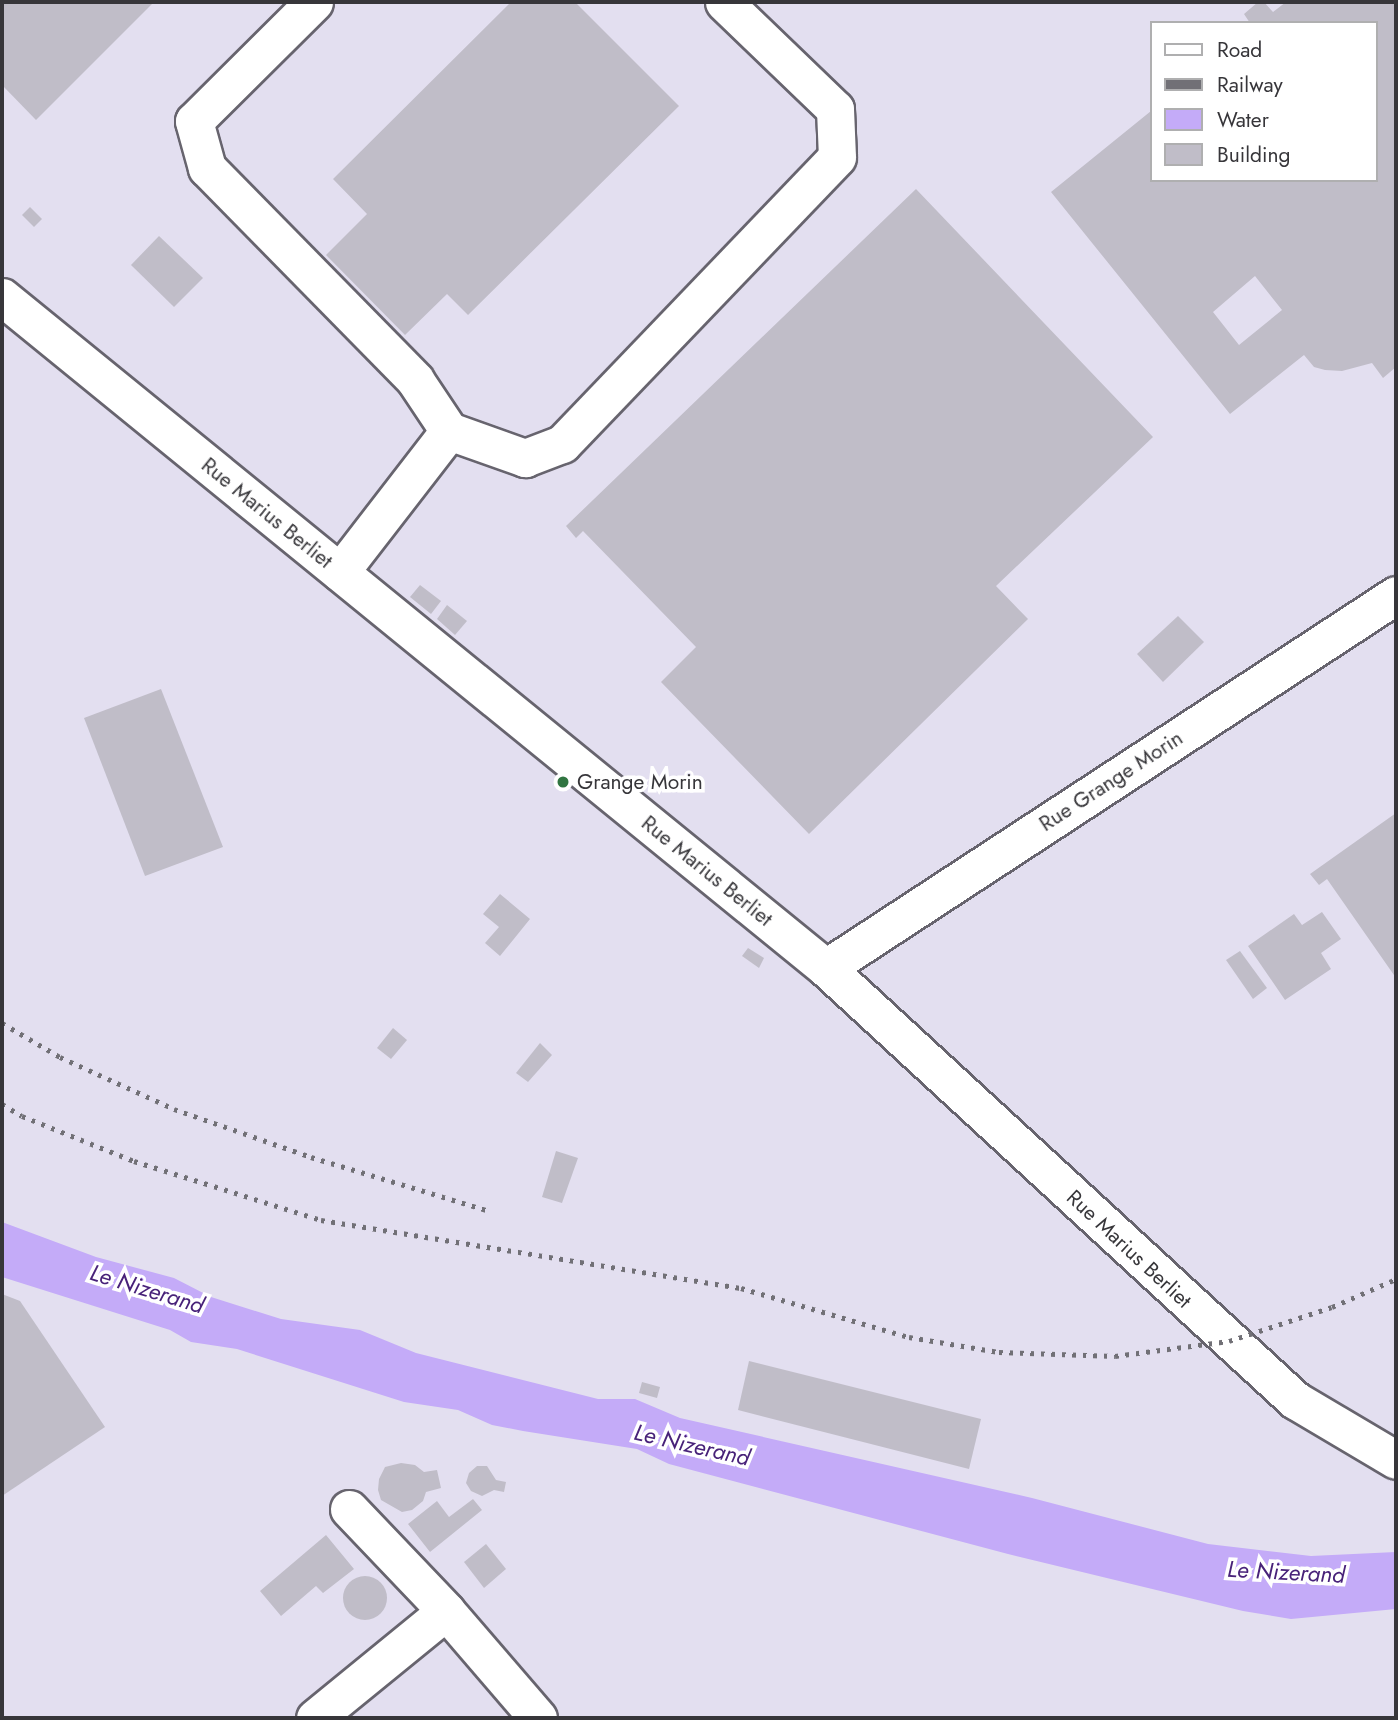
<!DOCTYPE html>
<html>
<head>
<meta charset="utf-8">
<style>
	body { margin:0 }
	#map { position:relative; width:1398px; height:1720px; overflow:hidden; background:#efecf7; font-family:Jost,sans-serif }
	div>[style] { position:absolute }
	.built>* { inset:0; background:#e3dff0 }
	.water>* { inset:0; background:#c4abf8 }
	.building>* { inset:0; background:#c0bdc8 }
	.round { border-radius:50% }
	.roads { filter:drop-shadow(2px 0 #67646e) drop-shadow(-2px 0 #67646e) drop-shadow(0 2px #67646e) drop-shadow(0 -2px #67646e) }
	.minor>* { height:37px; margin:-18.5px; padding:0 18.5px; transform-origin:18.5px; border-radius:18.5px; background:#fff }
	.rail>* { height:5px; margin-top:-2.5px; transform-origin:0; background:repeating-linear-gradient(90deg,#717076 0 3.5px,transparent 0 10.5px) }
	.dots>* { width:19px; height:19px; translate:-50% -50%; box-sizing:border-box; border:4px solid #fff; border-radius:50% }
	span { translate:-50% -50%; white-space:nowrap; text-align:center; line-height:1.15; -webkit-text-stroke:7px #fff; paint-order:stroke }
	.street-label { font-size:21px; color:#37363a }
	.poi-label { font-size:21px; color:#37363a }
	.left { translate:0 -50%; text-align:left }
	.water-label { font-size:23px; color:#482279; font-style:italic }
	.frame { position:absolute; inset:0; border:4px solid #37363a; pointer-events:none }
	.legend { position:absolute; left:1150px; top:21px; width:228px; height:161px; box-sizing:border-box; background:#fff; border:2px solid #afafb0; margin:0; padding:9px 12px; list-style:none; font-size:21px; color:#37363a }
	.legend li { display:flex; align-items:center; gap:14px; height:35px }
	.legend b { width:35px; border:2px solid #afafb0 }
</style>
</head>
<body>
<div id="map">
	<div class="built">
		<i style="clip-path:polygon(evenodd,2px 2px,1396px 2px,1396px 1718px,2px 1718px,2px 2px,1151px 23px,1375px 23px,1375px 180px,1151px 180px,1151px 23px)"></i>
	</div>
	<div class="water">
		<i style="clip-path:polygon(2px 1222px,96px 1257px,174px 1278px,211px 1297px,281px 1319px,360px 1330px,416px 1353px,598px 1399px,635px 1399px,680px 1418px,1032px 1498px,1208px 1544px,1311px 1556px,1396px 1552px,1396px 1609px,1291px 1619px,1243px 1611px,1008px 1554px,669px 1464px,637px 1449px,523px 1431px,492px 1425px,458px 1410px,404px 1402px,237px 1349px,191px 1342px,170px 1330px,2px 1277px)"></i>
	</div>
	<div class="building">
		<i style="clip-path:polygon(2px 2px,154px 2px,36px 120px,2px 85px)"></i>
		<i style="clip-path:polygon(511px 2px,575px 2px,679px 106px,468px 315px,447px 294px,405px 335px,326px 255px,367px 214px,333px 179px)"></i>
		<i style="clip-path:polygon(evenodd,1258px 2px,1264px 2px,1273px 12px,1286px 2px,1396px 2px,1396px 367px,1383px 378px,1372px 363px,1342px 371px,1325px 370px,1314px 367px,1304px 355px,1230px 414px,1051px 192px,1151px 111px,1151px 180px,1375px 180px,1375px 23px,1250px 23px,1244px 14px,1258px 2px,1255px 276px,1282px 310px,1239px 345px,1213px 312px,1255px 276px)"></i>
		<i style="clip-path:polygon(916px 189px,1153px 437px,996px 586px,1028px 619px,809px 834px,661px 682px,696px 647px,583px 531px,576px 538px,566px 526px)"></i>
		<i style="clip-path:polygon(30px 207px,42px 219px,34px 227px,22px 215px)"></i>
		<i style="clip-path:polygon(159px 236px,203px 278px,174px 307px,131px 265px)"></i>
		<i style="clip-path:polygon(420px 585px,441px 601px,431px 614px,410px 597px)"></i>
		<i style="clip-path:polygon(447px 605px,467px 621px,455px 635px,437px 619px)"></i>
		<i style="clip-path:polygon(1178px 616px,1204px 642px,1163px 682px,1137px 654px)"></i>
		<i style="clip-path:polygon(161px 689px,223px 847px,145px 876px,84px 718px)"></i>
		<i style="clip-path:polygon(1396px 813px,1396px 978px,1327px 879px,1319px 885px,1310px 874px)"></i>
		<i style="clip-path:polygon(500px 894px,530px 919px,500px 956px,485px 943px,499px 927px,483px 914px)"></i>
		<i style="clip-path:polygon(1322px 912px,1341px 939px,1321px 953px,1331px 969px,1285px 1000px,1248px 946px,1294px 914px,1302px 925px)"></i>
		<i style="clip-path:polygon(748px 948px,764px 958px,759px 968px,742px 956px)"></i>
		<i style="clip-path:polygon(1240px 951px,1267px 988px,1253px 999px,1226px 960px)"></i>
		<i style="clip-path:polygon(393px 1028px,407px 1040px,391px 1059px,377px 1048px)"></i>
		<i style="clip-path:polygon(540px 1043px,552px 1055px,528px 1082px,516px 1073px)"></i>
		<i style="clip-path:polygon(556px 1151px,578px 1158px,562px 1203px,542px 1197px)"></i>
		<i style="clip-path:polygon(2px 1294px,20px 1301px,105px 1427px,2px 1496px)"></i>
		<i style="clip-path:polygon(749px 1361px,981px 1419px,969px 1469px,738px 1410px)"></i>
		<i style="clip-path:polygon(642px 1382px,660px 1387px,657px 1398px,639px 1393px)"></i>
		<i style="clip-path:polygon(401px 1463px,415px 1465px,424px 1472px,437px 1470px,441px 1488px,426px 1492px,423px 1501px,412px 1510px,402px 1512px,381px 1500px,378px 1490px,379px 1479px,385px 1467px)"></i>
		<i style="clip-path:polygon(477px 1466px,487px 1466px,496px 1480px,506px 1482px,504px 1492px,494px 1490px,482px 1496px,471px 1491px,466px 1483px,469px 1473px)"></i>
		<i style="clip-path:polygon(473px 1499px,482px 1510px,430px 1552px,408px 1524px,437px 1501px,449px 1517px)"></i>
		<i style="clip-path:polygon(326px 1535px,354px 1569px,323px 1593px,316px 1586px,281px 1616px,260px 1591px)"></i>
		<i style="clip-path:polygon(486px 1544px,506px 1569px,484px 1588px,464px 1562px)"></i>
		<i class="round" style="left:343px;top:1576px;width:44px;height:44px"></i>
	</div>
	<div class="roads">
		<div class="minor">
			<i style="left:314px;top:2px;width:169px;rotate:135.2deg"></i>
			<i style="left:194px;top:121px;width:49px;rotate:74.5deg"></i>
			<i style="left:207px;top:168px;width:297px;rotate:45.5deg"></i>
			<i style="left:415px;top:380px;width:61px;rotate:56.3deg"></i>
			<i style="left:449px;top:431px;width:81px;rotate:19.6deg"></i>
			<i style="left:525px;top:458px;width:40px;rotate:-21deg"></i>
			<i style="left:562px;top:444px;width:397px;rotate:-46.2deg"></i>
			<i style="left:837px;top:157px;width:48px;rotate:-92.4deg"></i>
			<i style="left:835px;top:109px;width:154px;rotate:-136.1deg"></i>
			<i style="left:2px;top:297px;width:1063px;rotate:39.16deg"></i>
			<i style="left:826px;top:968px;width:638px;rotate:42.65deg"></i>
			<i style="left:1295px;top:1400px;width:117px;rotate:30.7deg"></i>
			<i style="left:340px;top:572px;width:178px;rotate:-52.3deg"></i>
			<i style="left:826px;top:968px;width:681px;rotate:-33.2deg"></i>
			<i style="left:349px;top:1509px;width:141px;rotate:46.4deg"></i>
			<i style="left:315px;top:1718px;width:169px;rotate:-39.2deg"></i>
			<i style="left:446px;top:1611px;width:141px;rotate:49.3deg"></i>
		</div>
	</div>
	<div class="rail">
		<i style="left:2px;top:1023px;width:67px;rotate:30.4deg"></i>
		<i style="left:60px;top:1057px;width:125px;rotate:24.5deg"></i>
		<i style="left:174px;top:1109px;width:145px;rotate:19.3deg"></i>
		<i style="left:311px;top:1157px;width:187px;rotate:16.8deg"></i>
		<i style="left:2px;top:1104px;width:23px;rotate:31deg"></i>
		<i style="left:22px;top:1116px;width:121px;rotate:21.9deg"></i>
		<i style="left:134px;top:1161px;width:196px;rotate:17.5deg"></i>
		<i style="left:321px;top:1220px;width:425px;rotate:9.2deg"></i>
		<i style="left:741px;top:1288px;width:175px;rotate:16.3deg"></i>
		<i style="left:909px;top:1337px;width:91px;rotate:9.5deg"></i>
		<i style="left:999px;top:1352px;width:116px;rotate:2deg"></i>
		<i style="left:1115px;top:1356px;width:115px;rotate:-7.5deg"></i>
		<i style="left:1229px;top:1341px;width:108px;rotate:-18.3deg"></i>
		<i style="left:1332px;top:1307px;width:70px;rotate:-23.6deg"></i>
	</div>
	<div class="dots">
		<i style="left:563px;top:782px;background:#307541"></i>
	</div>
	<div class="street-label">
		<span style="left:267px;top:513px;rotate:39deg">Rue Marius Berliet</span>
		<span style="left:1111px;top:781px;rotate:-33deg">Rue Grange Morin</span>
		<span style="left:707px;top:871px;rotate:39deg">Rue Marius Berliet</span>
		<span style="left:1129px;top:1249px;rotate:43deg">Rue Marius Berliet</span>
	</div>
	<div class="poi-label">
		<span class="left" style="left:577px;top:782px">Grange Morin</span>
	</div>
	<div class="water-label">
		<span style="left:147px;top:1289px;rotate:17deg">Le Nizerand</span>
		<span style="left:692px;top:1445px;rotate:13deg">Le Nizerand</span>
		<span style="left:1286px;top:1572px;rotate:3deg">Le Nizerand</span>
	</div>
	<div class="frame"></div>
	<ul class="legend">
	<li><b style="height:9px;background:#fff"></b>Road</li>
	<li><b style="height:9px;background:#717076"></b>Railway</li>
	<li><b style="height:19px;background:#c4abf8"></b>Water</li>
	<li><b style="height:19px;background:#c0bdc8"></b>Building</li>
	</ul>
</div>
</body>
</html>
